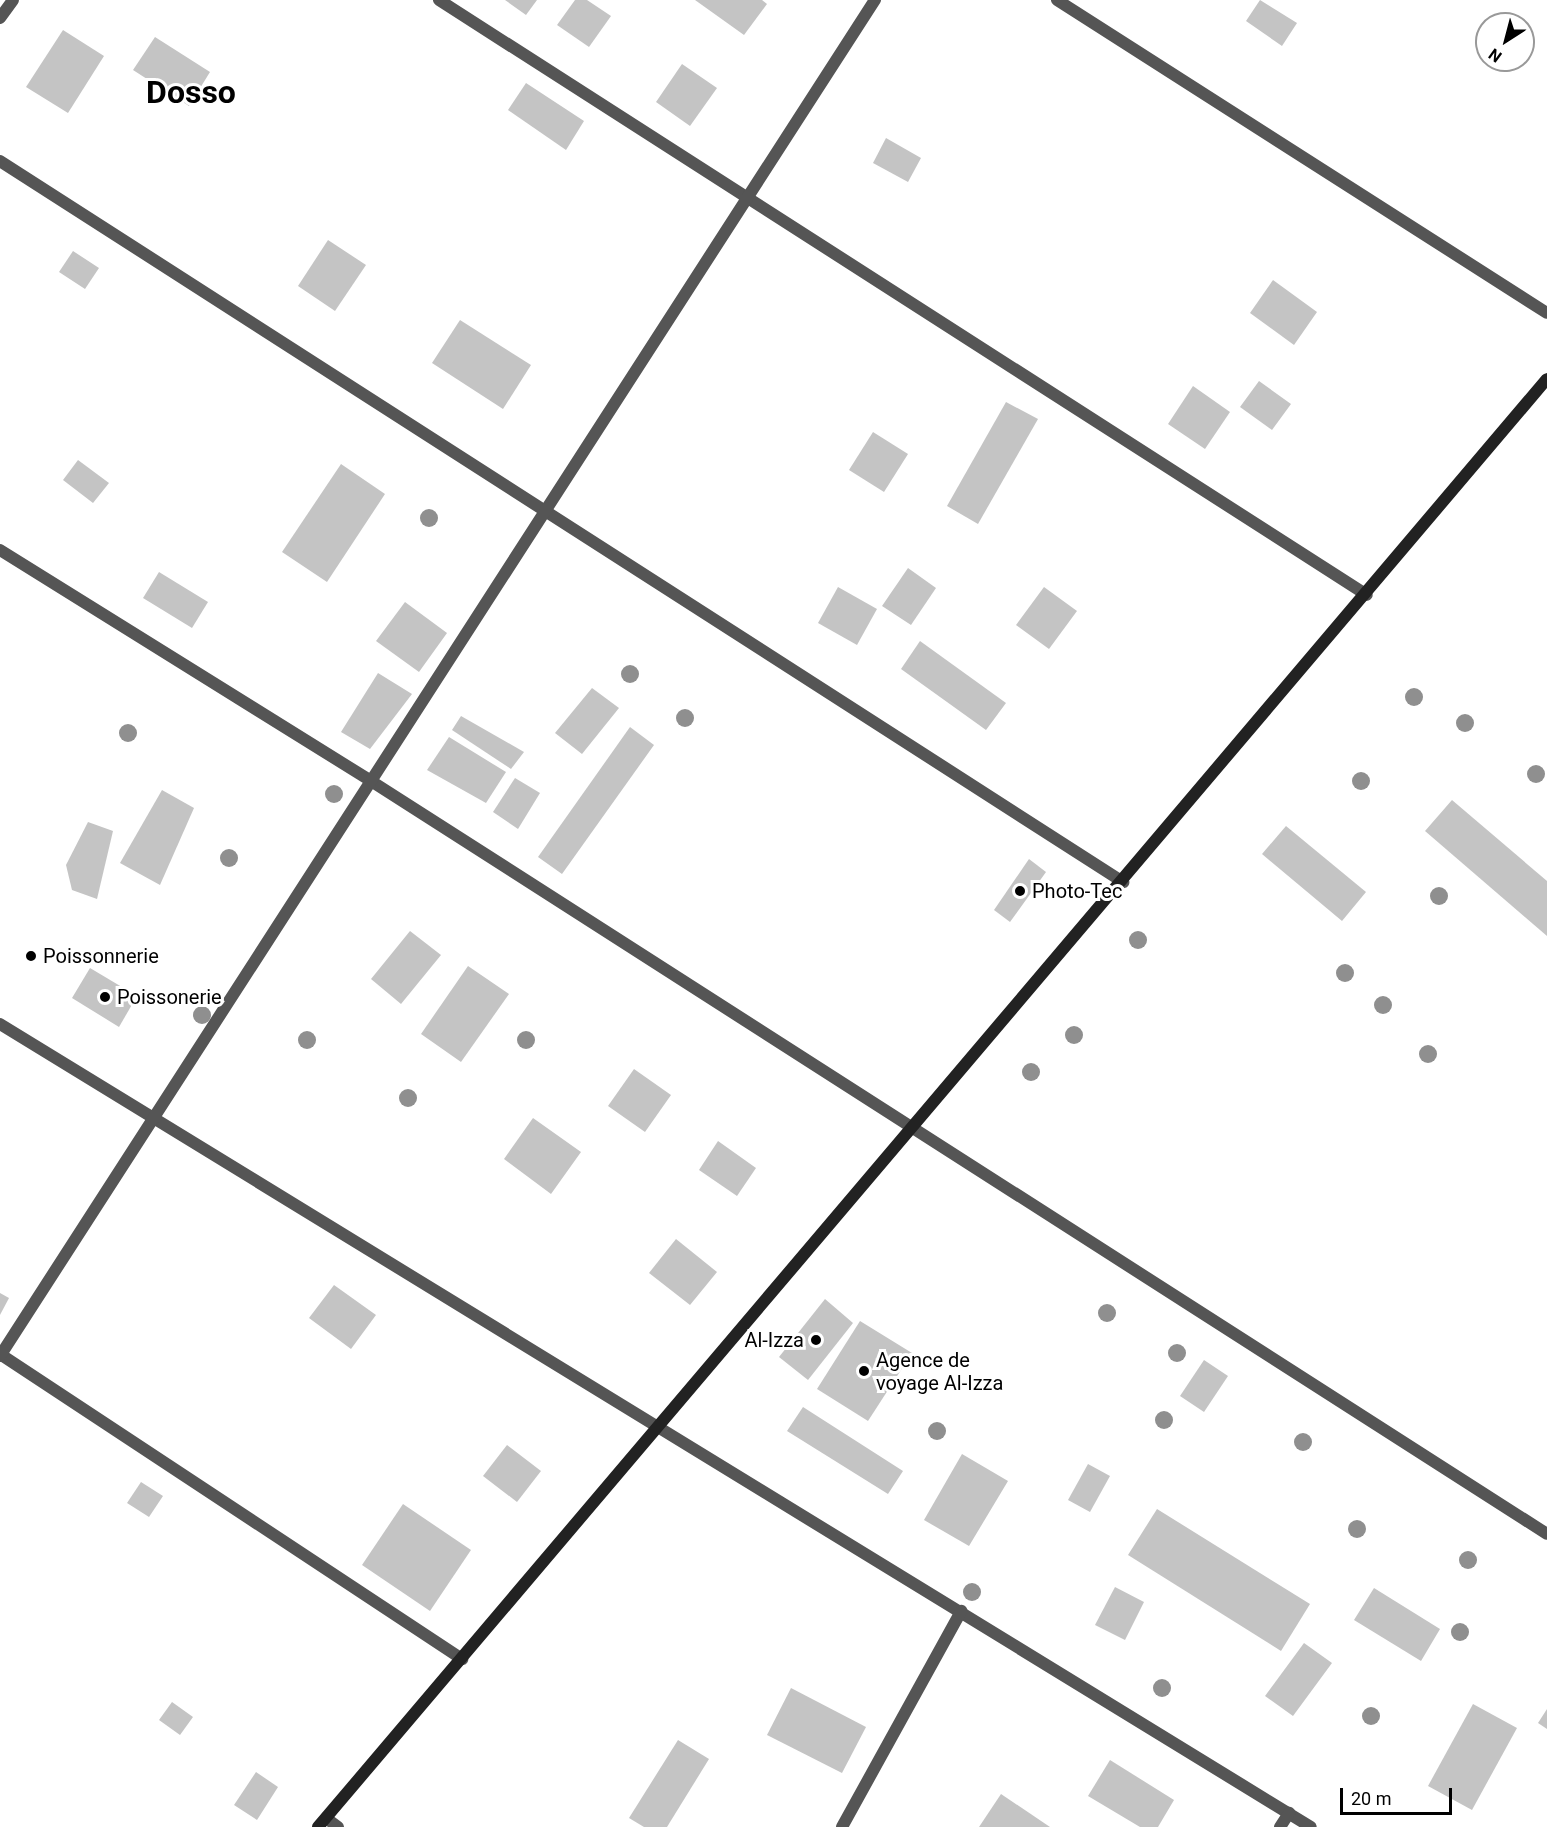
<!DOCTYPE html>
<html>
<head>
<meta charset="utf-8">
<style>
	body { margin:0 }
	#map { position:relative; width:1547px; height:1827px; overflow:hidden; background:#fff; font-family:Roboto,sans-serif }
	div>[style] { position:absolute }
	.building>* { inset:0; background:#c4c4c4 }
	.minor>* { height:12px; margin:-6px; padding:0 6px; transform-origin:6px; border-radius:6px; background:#555 }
	.secondary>* { height:12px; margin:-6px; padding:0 6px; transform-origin:6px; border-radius:6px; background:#222 }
	.trees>* { width:18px; height:18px; margin:-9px; border-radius:50%; background:#8f8f8f }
	.dots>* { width:16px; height:16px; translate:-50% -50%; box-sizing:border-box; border:3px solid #fff; border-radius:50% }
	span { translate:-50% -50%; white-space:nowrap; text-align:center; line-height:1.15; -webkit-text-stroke:6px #fff; paint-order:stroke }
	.poi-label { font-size:20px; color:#000 }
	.left { translate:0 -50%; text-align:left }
	.right { translate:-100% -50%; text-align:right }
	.town-label { font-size:32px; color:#000; font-weight:700 }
	.north { position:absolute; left:1475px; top:12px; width:60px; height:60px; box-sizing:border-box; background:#fff; border:2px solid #999; border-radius:50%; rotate:216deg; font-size:16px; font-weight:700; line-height:24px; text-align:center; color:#000 }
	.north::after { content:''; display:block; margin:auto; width:21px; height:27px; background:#000; clip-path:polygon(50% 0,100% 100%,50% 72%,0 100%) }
	.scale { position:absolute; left:1340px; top:1788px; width:112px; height:27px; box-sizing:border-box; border:3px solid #000; border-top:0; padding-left:8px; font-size:18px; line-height:21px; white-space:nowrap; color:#000; -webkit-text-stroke:4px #fff; paint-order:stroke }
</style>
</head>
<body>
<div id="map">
	<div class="building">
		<i style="clip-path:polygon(505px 0,537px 0,526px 15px)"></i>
		<i style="clip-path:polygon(575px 0,587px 0,611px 16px,589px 47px,557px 25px)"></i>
		<i style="clip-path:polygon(695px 0,762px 0,767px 4px,744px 35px)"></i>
		<i style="clip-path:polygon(1260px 0,1297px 23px,1282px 46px,1246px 21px)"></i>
		<i style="clip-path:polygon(63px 30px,104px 56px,68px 113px,26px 87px)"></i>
		<i style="clip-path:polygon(155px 37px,210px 72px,189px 106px,133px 70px)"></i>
		<i style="clip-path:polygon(682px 64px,717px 88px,690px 126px,656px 102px)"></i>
		<i style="clip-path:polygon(526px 83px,584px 121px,566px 150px,508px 110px)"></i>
		<i style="clip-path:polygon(886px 138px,921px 158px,908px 182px,873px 163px)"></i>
		<i style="clip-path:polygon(328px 240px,366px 265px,335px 311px,298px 286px)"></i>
		<i style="clip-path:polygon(73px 251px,99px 268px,85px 289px,59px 272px)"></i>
		<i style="clip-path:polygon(1273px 280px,1317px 312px,1294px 345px,1250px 313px)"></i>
		<i style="clip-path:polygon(460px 320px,531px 365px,503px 409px,432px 363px)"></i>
		<i style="clip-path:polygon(1259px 381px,1291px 404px,1272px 430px,1240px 407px)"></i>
		<i style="clip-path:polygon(1193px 386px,1230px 412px,1205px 449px,1168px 424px)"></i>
		<i style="clip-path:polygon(1006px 402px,1038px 419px,978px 524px,947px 506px)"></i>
		<i style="clip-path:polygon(873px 432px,908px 454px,884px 492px,849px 470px)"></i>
		<i style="clip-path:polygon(78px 460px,109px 483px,93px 503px,63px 480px)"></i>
		<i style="clip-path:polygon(341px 464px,385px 494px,327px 582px,282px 552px)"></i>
		<i style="clip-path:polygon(908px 568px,936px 588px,911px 625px,882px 606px)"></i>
		<i style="clip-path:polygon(159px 572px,208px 602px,192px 628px,143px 598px)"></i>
		<i style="clip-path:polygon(838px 587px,877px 609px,857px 645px,818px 623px)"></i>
		<i style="clip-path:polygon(1044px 587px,1077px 611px,1049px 649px,1016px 625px)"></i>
		<i style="clip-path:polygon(405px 602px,447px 633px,419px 672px,376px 641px)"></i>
		<i style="clip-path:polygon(920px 641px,1006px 703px,986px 730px,901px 669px)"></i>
		<i style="clip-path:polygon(378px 673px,412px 694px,370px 749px,341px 732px)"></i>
		<i style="clip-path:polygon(592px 688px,619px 708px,582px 754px,555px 733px)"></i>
		<i style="clip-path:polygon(461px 716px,524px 752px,511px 769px,452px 730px)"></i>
		<i style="clip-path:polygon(630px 727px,654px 745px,562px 874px,538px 857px)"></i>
		<i style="clip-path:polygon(449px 737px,506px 772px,486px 803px,427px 770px)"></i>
		<i style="clip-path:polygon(515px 778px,540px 793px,518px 829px,493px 812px)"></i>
		<i style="clip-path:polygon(162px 790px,194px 808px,160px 885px,120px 863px)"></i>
		<i style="clip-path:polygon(1452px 800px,1547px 881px,1547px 936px,1425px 831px)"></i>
		<i style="clip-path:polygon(88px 822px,113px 831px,97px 899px,72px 890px,66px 865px)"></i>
		<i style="clip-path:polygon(1286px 826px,1366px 892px,1342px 921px,1262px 854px)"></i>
		<i style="clip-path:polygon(1029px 859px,1046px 872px,1010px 922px,994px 910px)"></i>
		<i style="clip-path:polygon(410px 931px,441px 955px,401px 1004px,371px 979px)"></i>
		<i style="clip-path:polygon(468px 966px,509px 994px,461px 1062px,421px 1034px)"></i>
		<i style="clip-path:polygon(90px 968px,137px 996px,119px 1027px,72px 998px)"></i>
		<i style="clip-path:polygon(634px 1069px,671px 1095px,645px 1132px,608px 1106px)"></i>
		<i style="clip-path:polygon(533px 1118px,581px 1152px,551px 1194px,504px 1159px)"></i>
		<i style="clip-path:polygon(718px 1141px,756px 1168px,737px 1196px,699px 1170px)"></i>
		<i style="clip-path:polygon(676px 1239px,717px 1272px,690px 1305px,649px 1273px)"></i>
		<i style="clip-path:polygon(334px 1285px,376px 1315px,351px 1349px,309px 1318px)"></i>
		<i style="clip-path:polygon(0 1293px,9px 1298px,0 1315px)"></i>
		<i style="clip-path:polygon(825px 1299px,853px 1323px,808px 1380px,779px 1357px)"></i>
		<i style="clip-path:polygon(860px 1321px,912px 1353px,868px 1421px,817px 1389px)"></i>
		<i style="clip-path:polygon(1204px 1360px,1228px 1376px,1204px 1412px,1180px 1396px)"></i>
		<i style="clip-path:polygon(803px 1407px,903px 1471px,888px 1494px,787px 1431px)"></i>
		<i style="clip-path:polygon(507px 1445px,541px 1471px,517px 1502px,483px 1476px)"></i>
		<i style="clip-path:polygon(962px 1454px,1008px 1481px,969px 1546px,924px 1520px)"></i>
		<i style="clip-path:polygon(1088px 1464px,1110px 1476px,1090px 1512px,1068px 1500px)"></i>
		<i style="clip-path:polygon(141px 1482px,163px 1496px,149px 1517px,127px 1503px)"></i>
		<i style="clip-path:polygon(403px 1504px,471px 1550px,430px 1611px,362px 1565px)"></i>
		<i style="clip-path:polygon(1157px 1509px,1310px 1604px,1281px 1651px,1128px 1555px)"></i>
		<i style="clip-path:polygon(1115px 1587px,1144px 1602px,1125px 1640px,1095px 1625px)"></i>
		<i style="clip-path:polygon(1374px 1588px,1440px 1629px,1421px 1661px,1354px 1620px)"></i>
		<i style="clip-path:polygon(1304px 1643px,1332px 1663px,1293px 1716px,1265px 1696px)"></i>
		<i style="clip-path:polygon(791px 1688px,866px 1727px,842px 1773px,767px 1735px)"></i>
		<i style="clip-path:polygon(172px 1702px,193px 1717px,180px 1735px,159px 1720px)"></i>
		<i style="clip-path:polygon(1473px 1704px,1517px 1728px,1472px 1810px,1428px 1786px)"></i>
		<i style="clip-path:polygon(1547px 1709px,1547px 1729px,1538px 1723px)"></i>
		<i style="clip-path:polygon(678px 1740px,709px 1759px,667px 1827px,644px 1827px,629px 1818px)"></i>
		<i style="clip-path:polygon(1110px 1760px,1174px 1800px,1158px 1827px,1140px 1827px,1088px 1796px)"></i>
		<i style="clip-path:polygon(256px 1772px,278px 1787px,257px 1820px,234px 1805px)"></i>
		<i style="clip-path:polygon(1001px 1794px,1050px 1827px,979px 1827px)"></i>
	</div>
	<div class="minor">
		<i style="left:439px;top:0;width:1102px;rotate:32.67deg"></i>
		<i style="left:1057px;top:0;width:581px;rotate:32.57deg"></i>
		<i style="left:0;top:18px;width:22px;rotate:-54deg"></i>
		<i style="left:0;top:161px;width:1335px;rotate:32.7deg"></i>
		<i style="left:0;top:550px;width:437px;rotate:31.9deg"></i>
		<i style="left:371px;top:781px;width:1396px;rotate:32.63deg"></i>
		<i style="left:0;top:1024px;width:1537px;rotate:31.49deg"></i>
		<i style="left:0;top:1354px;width:554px;rotate:33.43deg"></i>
		<i style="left:0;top:1356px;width:1614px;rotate:-57.17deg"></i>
		<i style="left:326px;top:1818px;width:15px;rotate:37deg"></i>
		<i style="left:842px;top:1827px;width:247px;rotate:-61.1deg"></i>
		<i style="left:1280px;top:1827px;width:17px;rotate:-57deg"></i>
	</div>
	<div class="secondary">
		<i style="left:318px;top:1827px;width:1899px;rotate:-49.68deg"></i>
	</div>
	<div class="trees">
		<i style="left:429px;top:518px"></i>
		<i style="left:630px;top:674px"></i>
		<i style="left:1414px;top:697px"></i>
		<i style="left:685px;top:718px"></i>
		<i style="left:1465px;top:723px"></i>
		<i style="left:128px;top:733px"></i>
		<i style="left:1536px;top:774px"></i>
		<i style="left:1361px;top:781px"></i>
		<i style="left:334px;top:794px"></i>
		<i style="left:229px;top:858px"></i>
		<i style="left:1439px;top:896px"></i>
		<i style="left:1138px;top:940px"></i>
		<i style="left:1345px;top:973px"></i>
		<i style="left:1383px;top:1005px"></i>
		<i style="left:202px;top:1015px"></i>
		<i style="left:1074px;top:1035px"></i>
		<i style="left:307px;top:1040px"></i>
		<i style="left:526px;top:1040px"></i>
		<i style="left:1428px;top:1054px"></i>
		<i style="left:1031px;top:1072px"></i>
		<i style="left:408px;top:1098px"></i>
		<i style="left:1107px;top:1313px"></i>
		<i style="left:1177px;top:1353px"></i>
		<i style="left:1164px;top:1420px"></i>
		<i style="left:937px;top:1431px"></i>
		<i style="left:1303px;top:1442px"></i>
		<i style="left:1357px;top:1529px"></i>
		<i style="left:1468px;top:1560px"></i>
		<i style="left:972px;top:1592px"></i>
		<i style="left:1460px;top:1632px"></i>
		<i style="left:1162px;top:1688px"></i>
		<i style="left:1371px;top:1716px"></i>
	</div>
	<div class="dots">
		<i style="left:1020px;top:891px;background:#000"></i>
		<i style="left:31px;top:956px;background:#000"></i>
		<i style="left:105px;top:997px;background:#000"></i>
		<i style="left:816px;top:1340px;background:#000"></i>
		<i style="left:864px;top:1371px;background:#000"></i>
	</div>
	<div class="poi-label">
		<span class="left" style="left:1032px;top:891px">Photo-Tec</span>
		<span class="left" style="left:43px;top:956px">Poissonnerie</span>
		<span class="left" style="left:117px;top:997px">Poissonerie</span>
		<span class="right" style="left:804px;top:1340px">Al-Izza</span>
		<span class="left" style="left:876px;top:1372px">Agence de<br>voyage Al-Izza</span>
	</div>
	<div class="town-label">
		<span style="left:191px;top:92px">Dosso</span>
	</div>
	<div class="north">N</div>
	<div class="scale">20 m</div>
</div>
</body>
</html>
